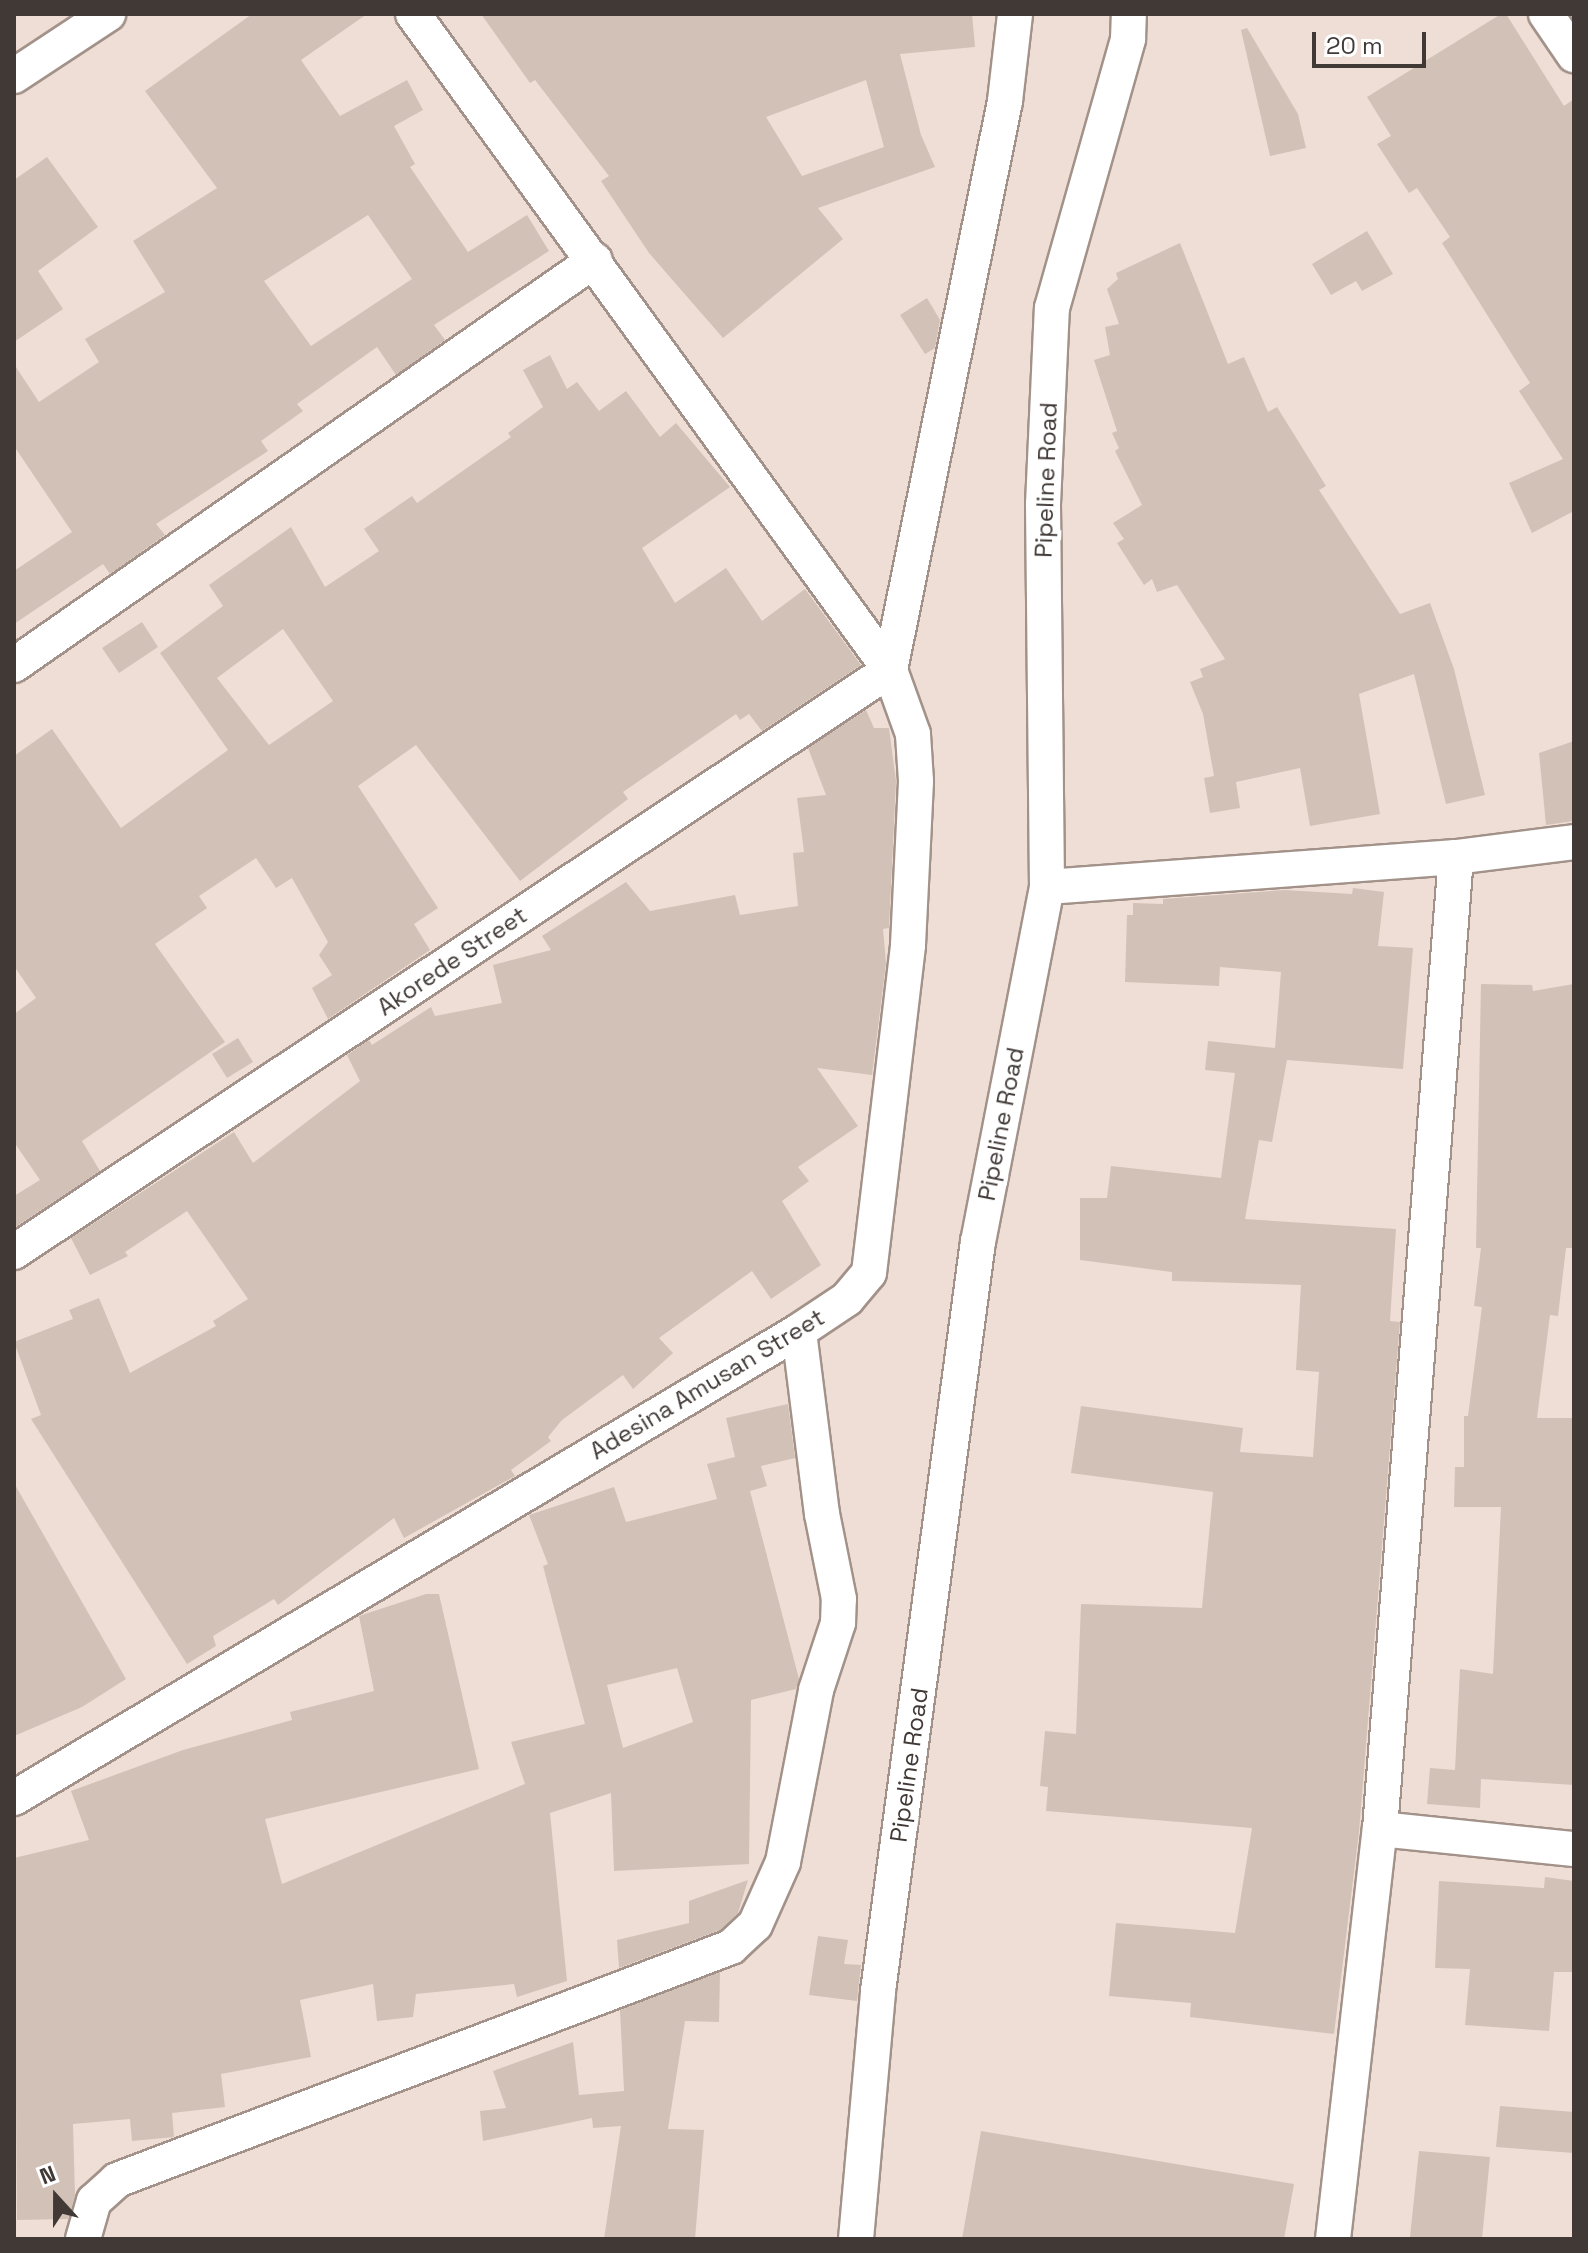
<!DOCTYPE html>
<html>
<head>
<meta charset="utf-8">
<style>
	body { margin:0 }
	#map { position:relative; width:1588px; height:2253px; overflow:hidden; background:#efded5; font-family:"Space Grotesk",sans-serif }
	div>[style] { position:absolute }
	.building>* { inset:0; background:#d2c1b7 }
	.roads { filter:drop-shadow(2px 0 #a29289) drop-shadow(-2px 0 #a29289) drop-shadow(0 2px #a29289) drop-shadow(0 -2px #a29289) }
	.street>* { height:34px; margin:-17px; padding:0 17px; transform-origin:17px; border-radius:17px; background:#fff }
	span { translate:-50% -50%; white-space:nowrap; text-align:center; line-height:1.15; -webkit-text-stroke:8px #fff; paint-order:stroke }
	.street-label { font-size:24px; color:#403936 }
	.frame { position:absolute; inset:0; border:16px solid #403936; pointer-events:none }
	.north { position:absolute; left:16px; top:2157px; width:80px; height:80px; -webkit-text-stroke:6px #fff; paint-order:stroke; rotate:339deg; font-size:22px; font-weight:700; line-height:32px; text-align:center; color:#403936 }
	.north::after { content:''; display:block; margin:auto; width:28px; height:36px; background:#403936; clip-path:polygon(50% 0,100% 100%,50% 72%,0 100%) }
	.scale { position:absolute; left:1312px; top:32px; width:114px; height:36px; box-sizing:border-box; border:4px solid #403936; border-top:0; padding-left:10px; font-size:24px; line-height:28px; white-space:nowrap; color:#403936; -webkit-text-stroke:6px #fff; paint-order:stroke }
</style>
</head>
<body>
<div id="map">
	<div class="building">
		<i style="clip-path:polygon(evenodd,252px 14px,367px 14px,301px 60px,340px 116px,407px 80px,423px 110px,394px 126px,415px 164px,410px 167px,468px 252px,527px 215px,549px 251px,434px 325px,445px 340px,396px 375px,377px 347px,297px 404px,303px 411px,261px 441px,268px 451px,156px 524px,165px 535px,110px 574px,103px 564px,14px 624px,14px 571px,72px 532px,14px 446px,14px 364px,39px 402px,99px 362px,85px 339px,165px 292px,133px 241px,217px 188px,145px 91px,252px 14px,368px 215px,412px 279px,311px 346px,264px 281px,368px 215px)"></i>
		<i style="clip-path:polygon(evenodd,481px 14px,972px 14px,975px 47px,900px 54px,921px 135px,935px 167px,818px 208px,843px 239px,723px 338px,649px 253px,601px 181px,609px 176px,535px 80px,530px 83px,481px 14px,866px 80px,884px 147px,802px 176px,766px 117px,866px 80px)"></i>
		<i style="clip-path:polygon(1501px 14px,1506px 14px,1564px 106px,1574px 99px,1574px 511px,1532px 533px,1509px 483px,1563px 459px,1519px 391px,1530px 383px,1442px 243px,1450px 237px,1417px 188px,1409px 193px,1377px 144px,1391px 136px,1367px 97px)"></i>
		<i style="clip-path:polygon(1247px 28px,1298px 114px,1306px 148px,1270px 156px,1241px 30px)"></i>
		<i style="clip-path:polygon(47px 157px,98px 227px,38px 271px,63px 309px,14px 342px,14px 180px)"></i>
		<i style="clip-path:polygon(1367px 231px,1393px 274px,1362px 291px,1356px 281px,1331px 295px,1312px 264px)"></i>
		<i style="clip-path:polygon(1180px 243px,1228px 364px,1244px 357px,1268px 412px,1277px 407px,1326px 486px,1319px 490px,1400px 614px,1430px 603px,1454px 669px,1485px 795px,1446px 804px,1414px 674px,1359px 694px,1380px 814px,1310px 826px,1300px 768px,1236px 782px,1240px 808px,1210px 813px,1204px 778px,1214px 776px,1203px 714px,1190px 682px,1203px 677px,1200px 669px,1225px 659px,1177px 585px,1157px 592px,1152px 579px,1144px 585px,1117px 543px,1124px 539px,1113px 523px,1142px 505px,1115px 451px,1119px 448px,1112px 433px,1117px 431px,1094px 360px,1110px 355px,1105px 327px,1119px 324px,1107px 289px,1118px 279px,1116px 273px)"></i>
		<i style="clip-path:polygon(927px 298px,940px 320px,935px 348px,925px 354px,900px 315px)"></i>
		<i style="clip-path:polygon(evenodd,550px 355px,567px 389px,577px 382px,599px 411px,626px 391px,660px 437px,676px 423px,730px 487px,642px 548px,675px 603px,726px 568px,762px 621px,805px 589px,861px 665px,762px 731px,749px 714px,740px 720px,736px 714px,623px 792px,628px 799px,520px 881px,416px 745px,358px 786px,438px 908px,414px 924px,430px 950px,328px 1019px,312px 988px,332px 975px,319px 955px,328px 942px,292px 878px,276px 888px,256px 858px,199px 896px,207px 908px,155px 944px,225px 1042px,82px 1141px,100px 1171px,14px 1228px,14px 1196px,40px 1180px,14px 1142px,14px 1014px,36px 998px,14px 966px,14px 756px,52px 729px,121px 828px,228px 750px,160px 653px,223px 606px,209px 585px,291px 527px,325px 587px,379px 551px,364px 529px,412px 496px,417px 503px,511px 437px,508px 433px,543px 407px,523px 370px,550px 355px,283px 629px,333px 701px,269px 745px,217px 678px,283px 629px)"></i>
		<i style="clip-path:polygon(142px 622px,158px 647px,119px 673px,102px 648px)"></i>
		<i style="clip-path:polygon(866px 710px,874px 728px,889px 728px,896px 781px,889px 928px,883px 929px,886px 963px,872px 1075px,817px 1068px,858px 1126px,798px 1167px,809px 1181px,782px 1201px,821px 1265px,771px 1299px,752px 1271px,659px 1338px,673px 1353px,633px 1389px,623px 1375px,562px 1420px,548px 1437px,551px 1441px,511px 1470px,515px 1476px,404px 1538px,394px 1518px,278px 1605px,274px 1599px,213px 1636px,216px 1646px,187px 1664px,31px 1419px,41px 1415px,14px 1342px,73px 1319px,69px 1310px,99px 1298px,130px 1373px,216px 1326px,213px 1321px,248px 1299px,187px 1211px,125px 1252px,128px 1256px,90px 1275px,71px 1238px,234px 1132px,253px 1163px,360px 1081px,347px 1055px,369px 1040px,372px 1045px,431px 1007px,435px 1016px,502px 1003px,493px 965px,551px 950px,542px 936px,626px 882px,650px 911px,735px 895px,740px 915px,798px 906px,793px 853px,804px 852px,797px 798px,826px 795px,808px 748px)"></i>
		<i style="clip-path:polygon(1574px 741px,1574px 821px,1546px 825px,1539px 753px)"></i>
		<i style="clip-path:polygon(1353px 888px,1384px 892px,1378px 946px,1413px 948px,1403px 1069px,1287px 1060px,1272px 1142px,1259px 1140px,1245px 1219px,1396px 1229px,1390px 1321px,1400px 1322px,1359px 1832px,1334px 2034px,1190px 2017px,1191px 2003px,1109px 1996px,1116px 1923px,1235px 1933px,1252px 1828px,1046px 1811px,1048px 1787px,1040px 1786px,1045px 1731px,1076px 1734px,1081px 1604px,1202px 1608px,1213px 1492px,1071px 1473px,1081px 1406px,1243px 1428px,1240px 1452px,1313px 1457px,1319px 1372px,1296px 1370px,1301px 1285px,1172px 1281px,1172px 1272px,1080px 1260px,1080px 1198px,1107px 1198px,1111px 1166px,1221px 1178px,1235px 1073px,1205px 1070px,1208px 1041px,1275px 1048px,1281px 972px,1220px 967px,1219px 986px,1125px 982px,1127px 915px,1133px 915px,1133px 903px,1163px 904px,1163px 899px,1284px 890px,1352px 894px)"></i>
		<i style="clip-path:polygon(1481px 984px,1532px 985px,1533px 991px,1574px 984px,1574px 1248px,1566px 1248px,1558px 1316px,1550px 1315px,1537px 1418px,1574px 1418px,1574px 1785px,1481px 1779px,1480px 1808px,1427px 1804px,1430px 1768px,1455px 1770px,1460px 1669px,1493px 1674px,1501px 1507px,1454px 1507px,1455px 1467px,1464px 1467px,1464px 1416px,1468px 1416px,1482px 1307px,1474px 1306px,1481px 1248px,1476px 1248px)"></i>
		<i style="clip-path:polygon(238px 1038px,253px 1062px,227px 1078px,212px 1054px)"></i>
		<i style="clip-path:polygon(evenodd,788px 1404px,795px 1458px,761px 1466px,767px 1486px,750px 1491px,799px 1679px,796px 1689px,751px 1700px,749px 1864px,614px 1871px,611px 1793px,550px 1813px,567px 1981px,517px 1997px,514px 1984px,416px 1994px,413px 2017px,377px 2021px,373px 1984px,300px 2000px,311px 2057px,221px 2074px,225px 2107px,172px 2113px,174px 2137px,132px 2141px,130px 2119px,73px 2124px,75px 2196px,68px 2219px,17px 2220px,14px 1858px,89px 1840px,71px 1791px,183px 1750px,292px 1720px,290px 1712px,374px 1691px,359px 1616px,426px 1594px,439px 1594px,479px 1769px,265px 1819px,282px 1884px,525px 1784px,511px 1742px,585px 1724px,543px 1566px,548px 1564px,529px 1515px,614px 1487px,626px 1522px,717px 1499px,707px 1464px,735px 1457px,726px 1418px,788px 1404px,677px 1668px,693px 1722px,623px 1748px,607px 1685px,677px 1668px)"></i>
		<i style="clip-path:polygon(14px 1483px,126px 1679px,82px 1707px,14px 1736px)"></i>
		<i style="clip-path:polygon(1545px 1877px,1574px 1881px,1574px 1972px,1554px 1972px,1549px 2031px,1465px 2025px,1470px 1969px,1435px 1968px,1439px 1881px,1544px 1888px)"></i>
		<i style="clip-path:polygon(748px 1880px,738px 1913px,720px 1930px,619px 1968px,617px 1940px,689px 1923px,689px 1901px)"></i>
		<i style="clip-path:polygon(818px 1936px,848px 1940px,844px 1964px,861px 1965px,857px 2001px,809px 1995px)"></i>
		<i style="clip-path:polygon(720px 1972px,719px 2022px,685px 2021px,668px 2129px,704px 2130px,695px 2239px,604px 2239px,621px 2126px,593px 2128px,592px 2118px,483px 2141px,480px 2111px,506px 2108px,493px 2071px,573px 2042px,579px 2095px,624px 2091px,620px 2010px)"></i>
		<i style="clip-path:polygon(1500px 2106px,1574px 2112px,1574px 2153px,1496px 2147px)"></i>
		<i style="clip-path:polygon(981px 2131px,1294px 2184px,1284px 2239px,962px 2239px)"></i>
		<i style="clip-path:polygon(1419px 2151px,1490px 2157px,1482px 2239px,1410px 2237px)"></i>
	</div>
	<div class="roads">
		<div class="street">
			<i style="left:1546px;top:14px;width:50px;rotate:55.7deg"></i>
			<i style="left:14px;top:76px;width:113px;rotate:-33.4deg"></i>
			<i style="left:14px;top:665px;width:708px;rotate:-34.88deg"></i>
			<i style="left:890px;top:670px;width:581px;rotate:-78.57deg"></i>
			<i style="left:1005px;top:101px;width:88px;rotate:-83.4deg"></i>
			<i style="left:1047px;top:887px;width:410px;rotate:-4.2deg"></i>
			<i style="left:1456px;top:857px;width:119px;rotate:-7.2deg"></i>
			<i style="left:14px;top:1252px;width:1052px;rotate:-33.6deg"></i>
			<i style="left:14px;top:1798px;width:913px;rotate:-30.75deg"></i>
			<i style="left:799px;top:1331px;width:58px;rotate:-33.7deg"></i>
			<i style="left:847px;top:1299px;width:34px;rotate:-50deg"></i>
			<i style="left:869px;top:1273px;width:330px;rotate:-83.2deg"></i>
			<i style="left:908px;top:945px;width:164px;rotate:-87.2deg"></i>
			<i style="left:916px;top:781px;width:47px;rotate:-93.7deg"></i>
			<i style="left:913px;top:734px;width:68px;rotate:-109.8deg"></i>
			<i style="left:890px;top:670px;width:811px;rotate:-126.02deg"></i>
			<i style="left:1380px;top:1829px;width:195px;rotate:5.9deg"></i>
			<i style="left:83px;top:2239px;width:40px;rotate:-74deg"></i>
			<i style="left:94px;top:2201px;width:31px;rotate:-42deg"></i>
			<i style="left:117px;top:2180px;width:657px;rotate:-20.78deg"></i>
			<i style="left:731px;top:1947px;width:33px;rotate:-43deg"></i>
			<i style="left:755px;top:1925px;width:69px;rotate:-66deg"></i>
			<i style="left:783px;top:1862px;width:175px;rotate:-79.1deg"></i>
			<i style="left:816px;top:1690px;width:71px;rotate:-71.8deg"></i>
			<i style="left:838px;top:1623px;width:24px;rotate:-88deg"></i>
			<i style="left:839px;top:1599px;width:87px;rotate:-101.3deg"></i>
			<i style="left:822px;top:1514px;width:184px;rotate:-97.2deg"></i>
			<i style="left:856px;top:2239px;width:249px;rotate:-84.9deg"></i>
			<i style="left:878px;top:1991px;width:756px;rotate:-82.4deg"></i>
			<i style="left:978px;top:1242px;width:362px;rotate:-79deg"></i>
			<i style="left:1047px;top:887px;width:383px;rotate:-90.6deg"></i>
			<i style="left:1043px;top:504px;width:196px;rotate:-87.4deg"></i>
			<i style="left:1052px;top:308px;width:280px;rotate:-74.2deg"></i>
			<i style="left:1128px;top:39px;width:25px;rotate:-88deg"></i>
			<i style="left:1333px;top:2239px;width:413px;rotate:-83.5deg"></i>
			<i style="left:1380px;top:1829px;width:975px;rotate:-85.53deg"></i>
		</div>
	</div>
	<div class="street-label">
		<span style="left:1046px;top:480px;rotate:-88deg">Pipeline Road</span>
		<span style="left:452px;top:961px;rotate:-34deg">Akorede Street</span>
		<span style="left:1001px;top:1124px;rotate:-79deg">Pipeline Road</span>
		<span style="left:707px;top:1384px;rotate:-31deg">Adesina Amusan Street</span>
		<span style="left:909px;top:1765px;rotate:-82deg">Pipeline Road</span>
	</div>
	<div class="frame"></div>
	<div class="north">N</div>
	<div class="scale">20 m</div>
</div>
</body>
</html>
